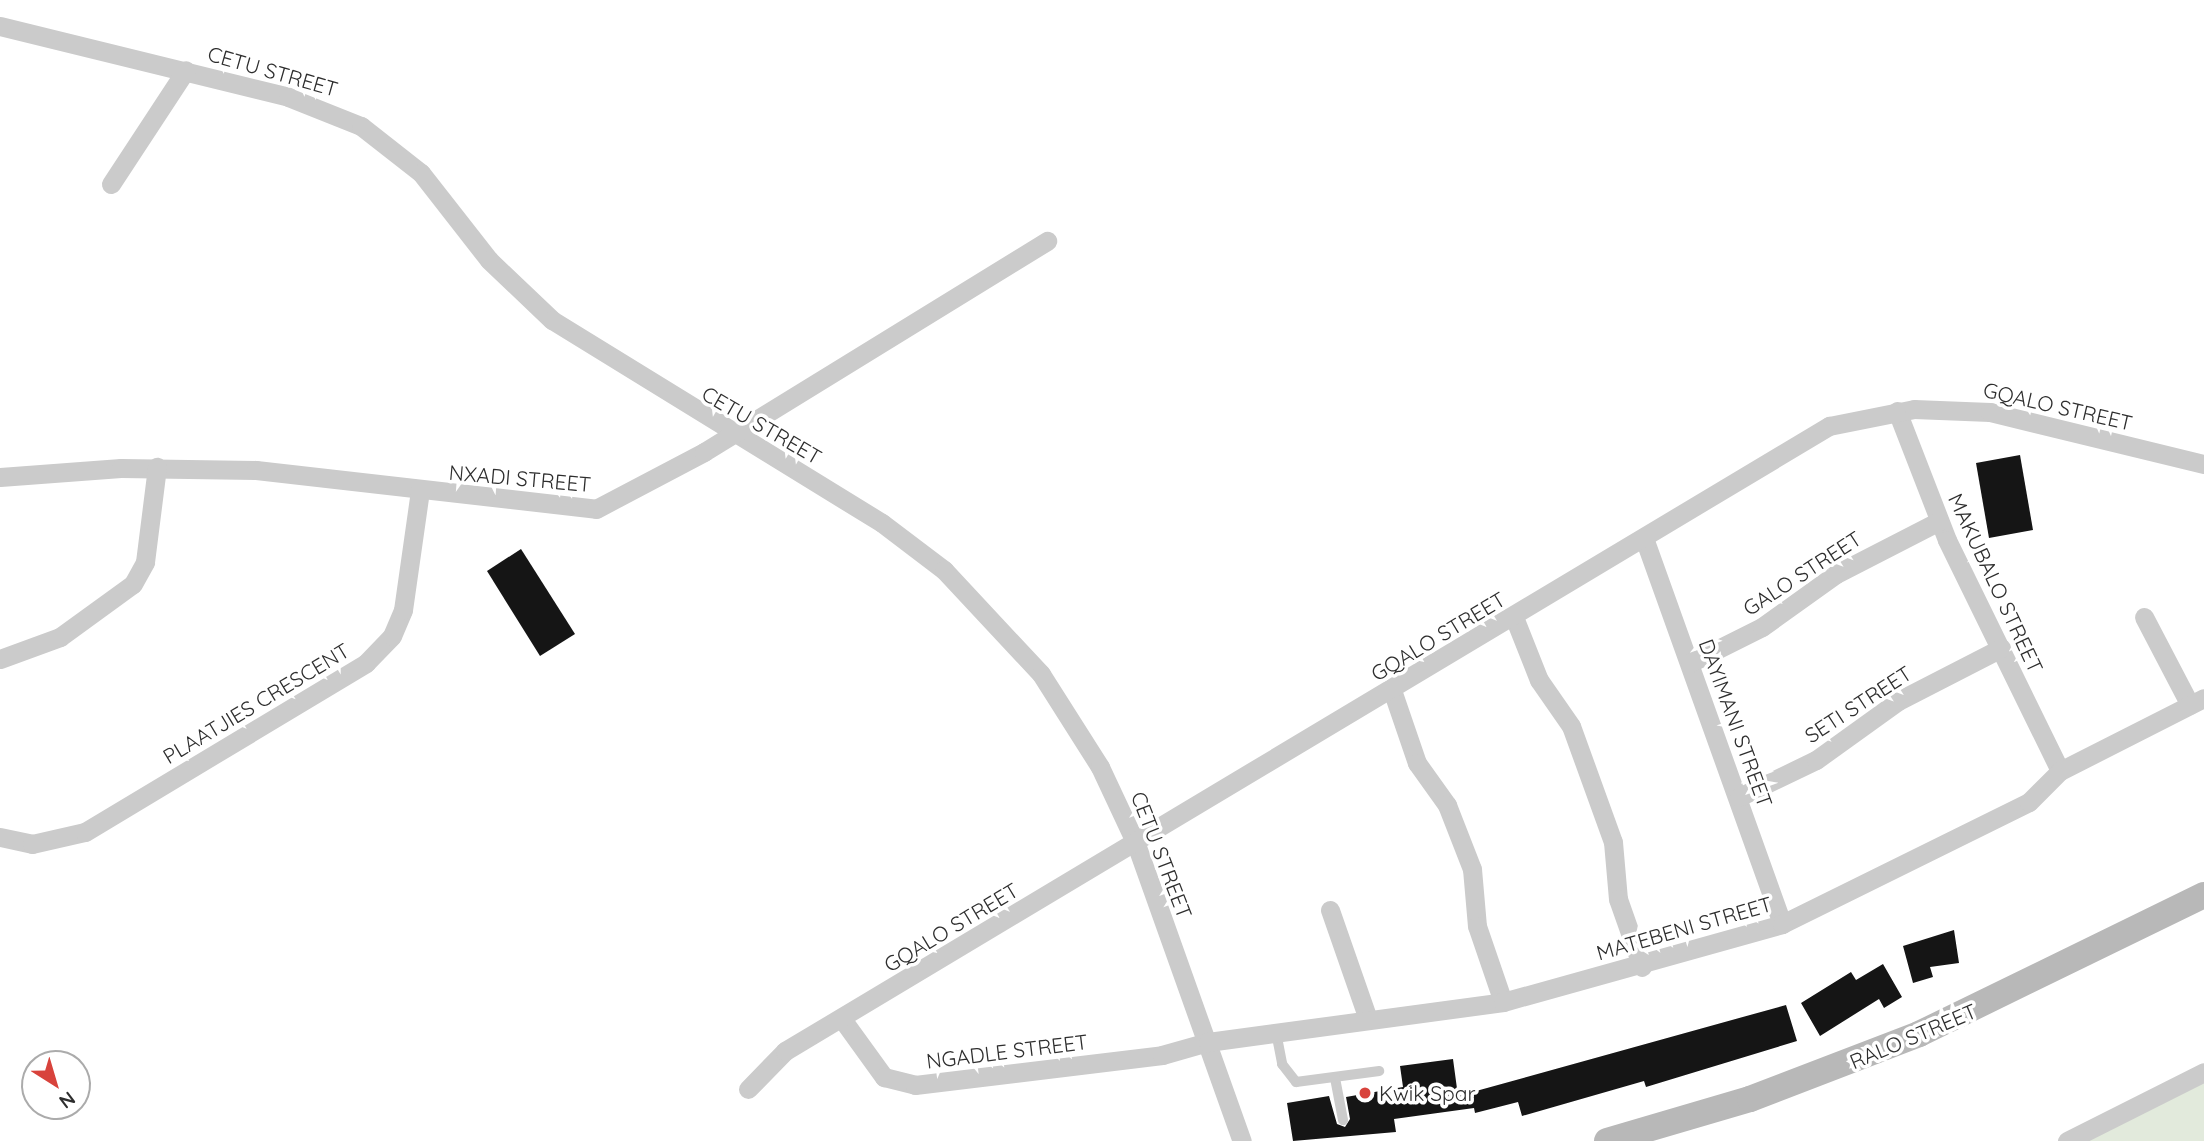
<!DOCTYPE html>
<html>
<head>
<meta charset="utf-8">
<style>
	body { margin:0 }
	#map { position:relative; width:2204px; height:1141px; overflow:hidden; background:#fff; font-family:Quicksand,sans-serif }
	div>[style] { position:absolute }
	.green>* { inset:0; background:#e2eadc }
	.building>* { inset:0; background:#151515 }
	.lane>* { height:10px; margin:-5px; padding:0 5px; transform-origin:5px; border-radius:5px; background:#cbcbcb }
	.street>* { height:19px; margin:-9.5px; padding:0 9.5px; transform-origin:9.5px; border-radius:9.5px; background:#cbcbcb }
	.secondary>* { height:26px; margin:-13px; padding:0 13px; transform-origin:13px; border-radius:13px; background:#b8b8b8 }
	.dots>* { width:19px; height:19px; translate:-50% -50%; box-sizing:border-box; border:4px solid #fff; border-radius:50% }
	span { translate:-50% -50%; white-space:nowrap; text-align:center; line-height:1.15; -webkit-text-stroke:7px #fff; paint-order:stroke }
	.street-label { font-size:21px; color:#2e2e2e }
	.poi-label { font-size:21px; color:#2e2e2e }
	.left { translate:0 -50%; text-align:left }
	.north { position:absolute; left:21px; top:1050px; width:70px; height:70px; box-sizing:border-box; background:#fff; border:2px solid #ababab; border-radius:50%; rotate:143deg; font-size:19px; font-weight:700; line-height:28px; text-align:center; color:#2e2e2e }
	.north::after { content:''; display:block; margin:auto; width:24px; height:32px; background:#d8433c; clip-path:polygon(50% 0,100% 100%,50% 72%,0 100%) }
</style>
</head>
<body>
<div id="map">
	<div class="green">
		<i style="clip-path:polygon(2204px 1072px,2204px 1141px,2087px 1141px)"></i>
	</div>
	<div class="building">
		<i style="clip-path:polygon(2020px 455px,2033px 530px,1989px 538px,1976px 463px)"></i>
		<i style="clip-path:polygon(521px 549px,575px 634px,540px 656px,487px 571px)"></i>
		<i style="clip-path:polygon(1954px 930px,1959px 963px,1930px 967px,1933px 977px,1913px 983px,1903px 946px)"></i>
		<i style="clip-path:polygon(1883px 964px,1902px 997px,1884px 1008px,1879px 999px,1820px 1036px,1801px 1003px,1851px 972px,1856px 980px)"></i>
		<i style="clip-path:polygon(1786px 1005px,1797px 1041px,1646px 1087px,1644px 1081px,1522px 1116px,1518px 1102px,1475px 1113px,1474px 1108px,1394px 1119px,1396px 1132px,1293px 1141px,1287px 1103px,1329px 1096px,1337px 1124px,1345px 1127px,1350px 1119px,1346px 1097px,1403px 1087px,1400px 1066px,1453px 1059px,1458px 1096px)"></i>
	</div>
	<div class="lane">
		<i style="left:1276px;top:1032px;width:33px;rotate:79deg"></i>
		<i style="left:1282px;top:1064px;width:23px;rotate:52deg"></i>
		<i style="left:1296px;top:1082px;width:84px;rotate:-7.5deg"></i>
		<i style="left:1335px;top:1078px;width:43px;rotate:79.2deg"></i>
	</div>
	<div class="street">
		<i style="left:0;top:26px;width:297px;rotate:13.8deg"></i>
		<i style="left:288px;top:97px;width:79px;rotate:21.7deg"></i>
		<i style="left:361px;top:126px;width:76px;rotate:38.1deg"></i>
		<i style="left:421px;top:173px;width:110px;rotate:52deg"></i>
		<i style="left:489px;top:260px;width:87px;rotate:43.6deg"></i>
		<i style="left:552px;top:320px;width:387px;rotate:31.6deg"></i>
		<i style="left:882px;top:523px;width:78px;rotate:37.2deg"></i>
		<i style="left:944px;top:570px;width:142px;rotate:47deg"></i>
		<i style="left:1041px;top:674px;width:110px;rotate:57.6deg"></i>
		<i style="left:1100px;top:767px;width:85px;rotate:64.9deg"></i>
		<i style="left:1136px;top:844px;width:315px;rotate:70.4deg"></i>
		<i style="left:111px;top:184px;width:136px;rotate:-56.7deg"></i>
		<i style="left:1897px;top:411px;width:138px;rotate:68.8deg"></i>
		<i style="left:1947px;top:540px;width:257px;rotate:63.9deg"></i>
		<i style="left:0;top:477px;width:121px;rotate:-4.3deg"></i>
		<i style="left:121px;top:468px;width:135px;rotate:0.8deg"></i>
		<i style="left:256px;top:470px;width:342px;rotate:6.5deg"></i>
		<i style="left:596px;top:509px;width:122px;rotate:-27.8deg"></i>
		<i style="left:704px;top:452px;width:403px;rotate:-31.6deg"></i>
		<i style="left:1644px;top:538px;width:410px;rotate:70.3deg"></i>
		<i style="left:1514px;top:617px;width:68px;rotate:68.4deg"></i>
		<i style="left:1539px;top:680px;width:56px;rotate:55.2deg"></i>
		<i style="left:1571px;top:726px;width:123px;rotate:70.1deg"></i>
		<i style="left:1613px;top:842px;width:57px;rotate:85deg"></i>
		<i style="left:1618px;top:899px;width:72px;rotate:70.6deg"></i>
		<i style="left:2144px;top:617px;width:99px;rotate:62.4deg"></i>
		<i style="left:0;top:659px;width:64px;rotate:-20.1deg"></i>
		<i style="left:60px;top:637px;width:90px;rotate:-36deg"></i>
		<i style="left:133px;top:584px;width:25px;rotate:-61deg"></i>
		<i style="left:145px;top:562px;width:96px;rotate:-82.8deg"></i>
		<i style="left:1690px;top:663px;width:80px;rotate:-26.6deg"></i>
		<i style="left:1762px;top:627px;width:91px;rotate:-35.6deg"></i>
		<i style="left:1836px;top:574px;width:116px;rotate:-27.2deg"></i>
		<i style="left:1392px;top:690px;width:77px;rotate:71.1deg"></i>
		<i style="left:1417px;top:763px;width:52px;rotate:54.5deg"></i>
		<i style="left:1447px;top:805px;width:69px;rotate:68.7deg"></i>
		<i style="left:1472px;top:869px;width:57px;rotate:85deg"></i>
		<i style="left:1477px;top:926px;width:80px;rotate:71.1deg"></i>
		<i style="left:1739px;top:797px;width:85px;rotate:-25.7deg"></i>
		<i style="left:1816px;top:760px;width:101px;rotate:-35.7deg"></i>
		<i style="left:1898px;top:701px;width:116px;rotate:-27.2deg"></i>
		<i style="left:0;top:837px;width:33px;rotate:12deg"></i>
		<i style="left:32px;top:844px;width:54px;rotate:-12.8deg"></i>
		<i style="left:85px;top:832px;width:328px;rotate:-31deg"></i>
		<i style="left:366px;top:663px;width:37px;rotate:-46deg"></i>
		<i style="left:392px;top:636px;width:28px;rotate:-67deg"></i>
		<i style="left:403px;top:610px;width:120px;rotate:-81.9deg"></i>
		<i style="left:1330px;top:910px;width:115px;rotate:70.8deg"></i>
		<i style="left:842px;top:1019px;width:72px;rotate:54.1deg"></i>
		<i style="left:884px;top:1077px;width:32px;rotate:14deg"></i>
		<i style="left:915px;top:1085px;width:249px;rotate:-6.9deg"></i>
		<i style="left:1162px;top:1055px;width:48px;rotate:-15.8deg"></i>
		<i style="left:1208px;top:1042px;width:298px;rotate:-7.7deg"></i>
		<i style="left:1503px;top:1002px;width:290px;rotate:-15.6deg"></i>
		<i style="left:1782px;top:924px;width:275px;rotate:-26.3deg"></i>
		<i style="left:2029px;top:802px;width:44px;rotate:-45deg"></i>
		<i style="left:2060px;top:771px;width:161px;rotate:-26.9deg"></i>
		<i style="left:748px;top:1089px;width:53px;rotate:-45.8deg"></i>
		<i style="left:785px;top:1051px;width:1217px;rotate:-30.91deg"></i>
		<i style="left:1829px;top:426px;width:87px;rotate:-11.3deg"></i>
		<i style="left:1914px;top:409px;width:76px;rotate:2.3deg"></i>
		<i style="left:1990px;top:412px;width:220px;rotate:13.7deg"></i>
		<i style="left:2067px;top:1141px;width:153px;rotate:-26.7deg"></i>
	</div>
	<div class="secondary">
		<i style="left:1607px;top:1141px;width:149px;rotate:-16.4deg"></i>
		<i style="left:1750px;top:1099px;width:181px;rotate:-21deg"></i>
		<i style="left:1919px;top:1034px;width:317px;rotate:-26deg"></i>
	</div>
	<div class="dots">
		<i style="left:1365px;top:1093px;background:#d8433c"></i>
	</div>
	<div class="street-label">
		<span style="left:273px;top:71px;rotate:16deg">CETU STREET</span>
		<span style="left:2058px;top:406px;rotate:13deg">GQALO STREET</span>
		<span style="left:762px;top:425px;rotate:30deg">CETU STREET</span>
		<span style="left:520px;top:478px;rotate:5deg">NXADI STREET</span>
		<span style="left:1802px;top:573px;rotate:-33deg">GALO STREET</span>
		<span style="left:1996px;top:583px;rotate:65deg">MAKUBALO STREET</span>
		<span style="left:1438px;top:636px;rotate:-31deg">GQALO STREET</span>
		<span style="left:256px;top:703px;rotate:-31deg">PLAATJIES CRESCENT</span>
		<span style="left:1858px;top:704px;rotate:-33deg">SETI STREET</span>
		<span style="left:1736px;top:723px;rotate:70deg">DAYIMANI STREET</span>
		<span style="left:1162px;top:855px;rotate:69deg">CETU STREET</span>
		<span style="left:951px;top:927px;rotate:-31deg">GQALO STREET</span>
		<span style="left:1684px;top:928px;rotate:-16deg">MATEBENI STREET</span>
		<span style="left:1913px;top:1036px;rotate:-23deg">RALO STREET</span>
		<span style="left:1007px;top:1051px;rotate:-7deg">NGADLE STREET</span>
	</div>
	<div class="poi-label">
		<span class="left" style="left:1379px;top:1093px">Kwik Spar</span>
	</div>
	<div class="north">N</div>
</div>
</body>
</html>
